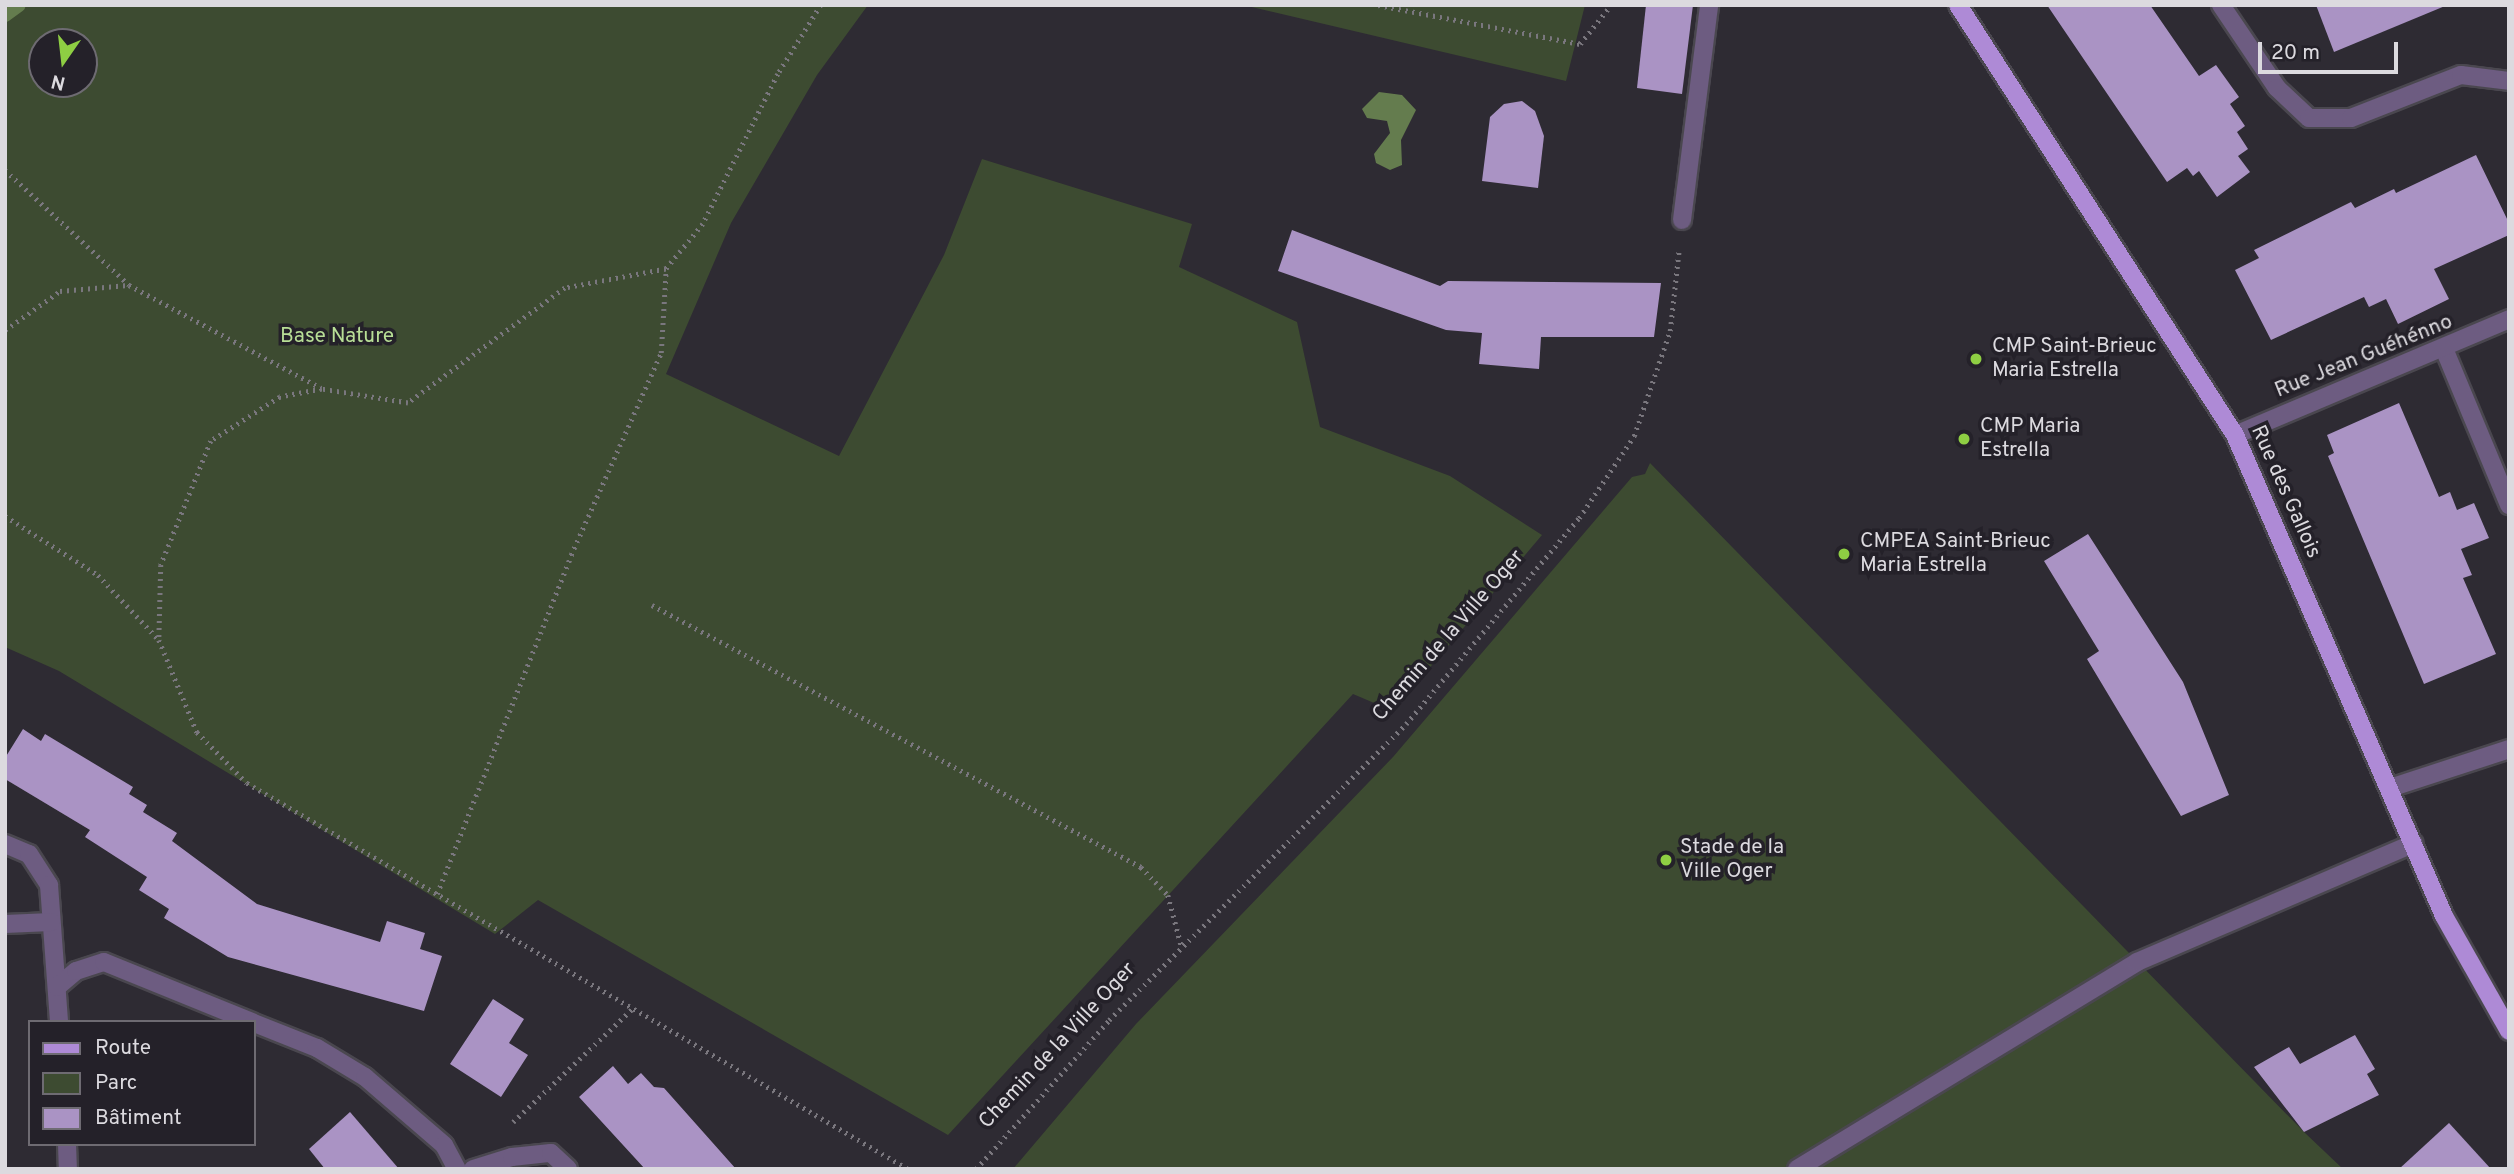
<!DOCTYPE html>
<html>
<head>
<meta charset="utf-8">
<style>
	body { margin:0 }
	#map { position:relative; width:2514px; height:1174px; overflow:hidden; background:#2e2b33; font-family:Overpass,sans-serif }
	div>[style] { position:absolute }
	.green>* { inset:0; background:#3d4b31 }
	.water>* { inset:0; background:#647c4e }
	.stream>* { height:14px; margin:-7px; padding:0 7px; transform-origin:7px; border-radius:7px; background:#647c4e }
	.building>* { inset:0; background:#aa93c4 }
	.path>* { height:4.5px; margin-top:-2.25px; transform-origin:0; background:repeating-linear-gradient(90deg,#7a777e 0 2px,transparent 0 7px) }
	.roads { filter:drop-shadow(2px 0 #4a474f) drop-shadow(-2px 0 #4a474f) drop-shadow(0 2px #4a474f) drop-shadow(0 -2px #4a474f) }
	.minor>* { height:18px; margin:-9px; padding:0 9px; transform-origin:9px; border-radius:9px; background:#6d5c81 }
	.major>* { height:18px; margin:-9px; padding:0 9px; transform-origin:9px; border-radius:9px; background:#ae8ad6 }
	.dots>* { width:19px; height:19px; translate:-50% -50%; box-sizing:border-box; border:4px solid #242129; border-radius:50% }
	span { translate:-50% -50%; white-space:nowrap; text-align:center; line-height:1.15; -webkit-text-stroke:7px #242129; paint-order:stroke }
	.park-label { font-size:21px; color:#b8de96 }
	.poi-label { font-size:21px; color:#dcdadf }
	.left { translate:0 -50%; text-align:left }
	.street-label { font-size:21px; color:#dcdadf }
	.frame { position:absolute; inset:0; border:7px solid #dcdadf; pointer-events:none }
	.legend { position:absolute; left:28px; top:1020px; width:228px; height:126px; box-sizing:border-box; background:#242129; border:2px solid #6e6b72; margin:0; padding:9px 12px; list-style:none; font-size:21px; color:#dcdadf }
	.legend li { display:flex; align-items:center; gap:14px; height:35px }
	.legend b { width:35px; border:2px solid #6e6b72 }
	.north { position:absolute; left:28px; top:28px; width:70px; height:70px; box-sizing:border-box; background:#242129; border:2px solid #6e6b72; border-radius:50%; rotate:194deg; font-size:19px; font-weight:700; line-height:28px; text-align:center; color:#dcdadf }
	.north::after { content:''; display:block; margin:auto; width:24px; height:32px; background:#8ece43; clip-path:polygon(50% 0,100% 100%,50% 72%,0 100%) }
	.scale { position:absolute; left:2258px; top:42px; width:140px; height:32px; box-sizing:border-box; border:4px solid #dcdadf; border-top:0; padding-left:9px; font-size:21px; line-height:24px; white-space:nowrap; color:#dcdadf; -webkit-text-stroke:5px #242129; paint-order:stroke }
</style>
</head>
<body>
<div id="map">
	<div class="green">
		<i style="clip-path:polygon(evenodd,5px 5px,868px 5px,817px 75px,731px 223px,666px 374px,839px 456px,944px 255px,982px 159px,1192px 224px,1179px 267px,1297px 322px,1320px 427px,1450px 476px,1542px 535px,1393px 711px,1353px 694px,948px 1135px,538px 900px,495px 934px,59px 671px,5px 647px,5px 5px,42px 42px,84px 42px,84px 84px,42px 84px,42px 42px)"></i>
		<i style="clip-path:polygon(1243px 5px,1585px 5px,1566px 81px)"></i>
		<i style="clip-path:polygon(1650px 463px,2304px 1132px,2343px 1169px,1013px 1169px,1136px 1024px,1393px 757px,1632px 477px,1645px 474px)"></i>
	</div>
	<div class="water">
		<i style="clip-path:polygon(1379px 92px,1402px 95px,1416px 110px,1401px 140px,1402px 165px,1390px 170px,1376px 163px,1374px 154px,1390px 133px,1387px 121px,1367px 118px,1362px 109px)"></i>
	</div>
	<div class="stream">
		<i style="left:5px;top:15px;width:17px;rotate:-36deg"></i>
	</div>
	<div class="building">
		<i style="clip-path:polygon(1646px 5px,1693px 5px,1682px 94px,1637px 88px)"></i>
		<i style="clip-path:polygon(2047px 5px,2150px 5px,2199px 76px,2216px 65px,2239px 97px,2230px 104px,2245px 126px,2237px 132px,2248px 149px,2238px 156px,2250px 172px,2217px 197px,2199px 171px,2193px 176px,2187px 168px,2167px 182px)"></i>
		<i style="clip-path:polygon(2316px 5px,2445px 5px,2445px 6px,2334px 52px)"></i>
		<i style="clip-path:polygon(1522px 101px,1535px 111px,1544px 136px,1538px 188px,1482px 181px,1490px 117px,1504px 104px)"></i>
		<i style="clip-path:polygon(2476px 155px,2509px 223px,2509px 235px,2434px 269px,2449px 299px,2398px 324px,2386px 299px,2369px 307px,2364px 297px,2271px 340px,2235px 270px,2259px 258px,2254px 250px,2351px 202px,2355px 208px,2394px 189px,2396px 193px)"></i>
		<i style="clip-path:polygon(1292px 230px,1440px 286px,1448px 281px,1661px 283px,1654px 337px,1541px 337px,1539px 369px,1479px 364px,1482px 333px,1446px 330px,1278px 271px)"></i>
		<i style="clip-path:polygon(2399px 403px,2439px 497px,2450px 492px,2457px 510px,2474px 503px,2489px 538px,2461px 549px,2472px 575px,2463px 578px,2496px 654px,2424px 684px,2328px 456px,2334px 453px,2327px 435px)"></i>
		<i style="clip-path:polygon(2088px 534px,2183px 682px,2229px 795px,2181px 816px,2087px 659px,2099px 651px,2044px 561px)"></i>
		<i style="clip-path:polygon(23px 729px,41px 741px,45px 734px,133px 787px,129px 794px,147px 805px,143px 812px,177px 833px,172px 841px,257px 904px,380px 942px,387px 921px,425px 933px,420px 949px,442px 956px,424px 1011px,228px 957px,164px 918px,169px 909px,139px 890px,147px 877px,85px 837px,90px 830px,5px 779px,5px 758px)"></i>
		<i style="clip-path:polygon(493px 999px,524px 1019px,509px 1043px,528px 1055px,501px 1097px,450px 1064px)"></i>
		<i style="clip-path:polygon(2355px 1035px,2375px 1069px,2367px 1074px,2379px 1095px,2304px 1132px,2254px 1067px,2289px 1047px,2300px 1064px)"></i>
		<i style="clip-path:polygon(613px 1066px,628px 1084px,641px 1073px,654px 1087px,664px 1088px,736px 1169px,645px 1169px,579px 1097px)"></i>
		<i style="clip-path:polygon(350px 1112px,399px 1169px,325px 1169px,309px 1149px)"></i>
		<i style="clip-path:polygon(2449px 1123px,2491px 1169px,2399px 1169px)"></i>
	</div>
	<div class="path">
		<i style="left:821px;top:5px;width:81px;rotate:121.9deg"></i>
		<i style="left:778px;top:74px;width:168px;rotate:116.6deg"></i>
		<i style="left:703px;top:224px;width:58px;rotate:129.4deg"></i>
		<i style="left:666px;top:269px;width:103px;rotate:169.3deg"></i>
		<i style="left:565px;top:288px;width:195px;rotate:143.8deg"></i>
		<i style="left:408px;top:403px;width:87px;rotate:-170.8deg"></i>
		<i style="left:322px;top:389px;width:43px;rotate:169.2deg"></i>
		<i style="left:280px;top:397px;width:82px;rotate:147.5deg"></i>
		<i style="left:211px;top:441px;width:134px;rotate:112deg"></i>
		<i style="left:161px;top:565px;width:75px;rotate:91.5deg"></i>
		<i style="left:159px;top:640px;width:100px;rotate:67.6deg"></i>
		<i style="left:197px;top:732px;width:71px;rotate:45.6deg"></i>
		<i style="left:247px;top:783px;width:765px;rotate:30.28deg"></i>
		<i style="left:1378px;top:5px;width:206px;rotate:10.9deg"></i>
		<i style="left:1580px;top:44px;width:50px;rotate:-51.5deg"></i>
		<i style="left:5px;top:170px;width:169px;rotate:42.8deg"></i>
		<i style="left:129px;top:285px;width:218px;rotate:28.2deg"></i>
		<i style="left:5px;top:330px;width:67px;rotate:-35.3deg"></i>
		<i style="left:60px;top:291px;width:68px;rotate:-5deg"></i>
		<i style="left:5px;top:516px;width:110px;rotate:32.4deg"></i>
		<i style="left:98px;top:575px;width:88px;rotate:46.8deg"></i>
		<i style="left:652px;top:605px;width:555px;rotate:28.18deg"></i>
		<i style="left:1141px;top:867px;width:39px;rotate:46deg"></i>
		<i style="left:1168px;top:895px;width:55px;rotate:75.2deg"></i>
		<i style="left:437px;top:894px;width:365px;rotate:-68.4deg"></i>
		<i style="left:571px;top:555px;width:221px;rotate:-66deg"></i>
		<i style="left:661px;top:353px;width:84px;rotate:-86.6deg"></i>
		<i style="left:513px;top:1122px;width:166px;rotate:-43.5deg"></i>
		<i style="left:976px;top:1169px;width:200px;rotate:-48.2deg"></i>
		<i style="left:1109px;top:1020px;width:419px;rotate:-44.9deg"></i>
		<i style="left:1406px;top:724px;width:269px;rotate:-50deg"></i>
		<i style="left:1579px;top:518px;width:99px;rotate:-56.1deg"></i>
		<i style="left:1634px;top:436px;width:111px;rotate:-71.1deg"></i>
		<i style="left:1670px;top:331px;width:81px;rotate:-83.7deg"></i>
	</div>
	<div class="roads">
		<div class="minor">
			<i style="left:2221px;top:5px;width:100px;rotate:56deg"></i>
			<i style="left:2277px;top:88px;width:44px;rotate:43.2deg"></i>
			<i style="left:2309px;top:118px;width:42px"></i>
			<i style="left:2351px;top:118px;width:118px;rotate:-21.4deg"></i>
			<i style="left:2461px;top:75px;width:48px;rotate:7.1deg"></i>
			<i style="left:1682px;top:220px;width:217px;rotate:-82.8deg"></i>
			<i style="left:2445px;top:351px;width:167px;rotate:67.4deg"></i>
			<i style="left:2235px;top:435px;width:298px;rotate:-22.9deg"></i>
			<i style="left:2390px;top:788px;width:125px;rotate:-18.1deg"></i>
			<i style="left:5px;top:844px;width:26px;rotate:23deg"></i>
			<i style="left:29px;top:854px;width:37px;rotate:57deg"></i>
			<i style="left:49px;top:885px;width:137px;rotate:85.8deg"></i>
			<i style="left:5px;top:924px;width:46px;rotate:-2.5deg"></i>
			<i style="left:57px;top:987px;width:25px;rotate:-40deg"></i>
			<i style="left:76px;top:971px;width:29px;rotate:-18deg"></i>
			<i style="left:104px;top:962px;width:160px;rotate:22.1deg"></i>
			<i style="left:254px;top:1023px;width:68px;rotate:21.6deg"></i>
			<i style="left:317px;top:1048px;width:56px;rotate:31.1deg"></i>
			<i style="left:365px;top:1077px;width:104px;rotate:40.7deg"></i>
			<i style="left:444px;top:1145px;width:27px;rotate:62deg"></i>
			<i style="left:67px;top:1144px;width:25px;rotate:88deg"></i>
			<i style="left:473px;top:1169px;width:41px;rotate:-17.1deg"></i>
			<i style="left:512px;top:1157px;width:39px;rotate:-6deg"></i>
			<i style="left:551px;top:1153px;width:23px;rotate:43deg"></i>
			<i style="left:1797px;top:1169px;width:398px;rotate:-31.3deg"></i>
			<i style="left:2137px;top:962px;width:301px;rotate:-23.2deg"></i>
		</div>
		<div class="major">
			<i style="left:1958px;top:5px;width:511px;rotate:57.21deg"></i>
			<i style="left:2235px;top:435px;width:524px;rotate:66.51deg"></i>
			<i style="left:2444px;top:916px;width:132px;rotate:60.5deg"></i>
		</div>
	</div>
	<div class="dots">
		<i style="left:1976px;top:359px;background:#8ece43"></i>
		<i style="left:1964px;top:439px;background:#8ece43"></i>
		<i style="left:1844px;top:554px;background:#8ece43"></i>
		<i style="left:1666px;top:860px;background:#8ece43"></i>
	</div>
	<div class="park-label">
		<span style="left:337px;top:337px">Base Nature</span>
	</div>
	<div class="poi-label">
		<span class="left" style="left:1992px;top:359px">CMP Saint-Brieuc<br>Maria Estrella</span>
		<span class="left" style="left:1980px;top:439px">CMP Maria<br>Estrella</span>
		<span class="left" style="left:1860px;top:554px">CMPEA Saint-Brieuc<br>Maria Estrella</span>
		<span class="left" style="left:1680px;top:860px">Stade de la<br>Ville Oger</span>
	</div>
	<div class="street-label">
		<span style="left:2364px;top:357px;rotate:-22deg">Rue Jean Guéhénno</span>
		<span style="left:2285px;top:492px;rotate:66deg">Rue des Gallois</span>
		<span style="left:1449px;top:636px;rotate:-49deg">Chemin de la Ville Oger</span>
		<span style="left:1058px;top:1046px;rotate:-47deg">Chemin de la Ville Oger</span>
	</div>
	<div class="frame"></div>
	<ul class="legend">
	<li><b style="height:9px;background:#ae8ad6"></b>Route</li>
	<li><b style="height:19px;background:#3d4b31"></b>Parc</li>
	<li><b style="height:19px;background:#aa93c4"></b>Bâtiment</li>
	</ul>
	<div class="north">N</div>
	<div class="scale">20 m</div>
</div>
</body>
</html>
